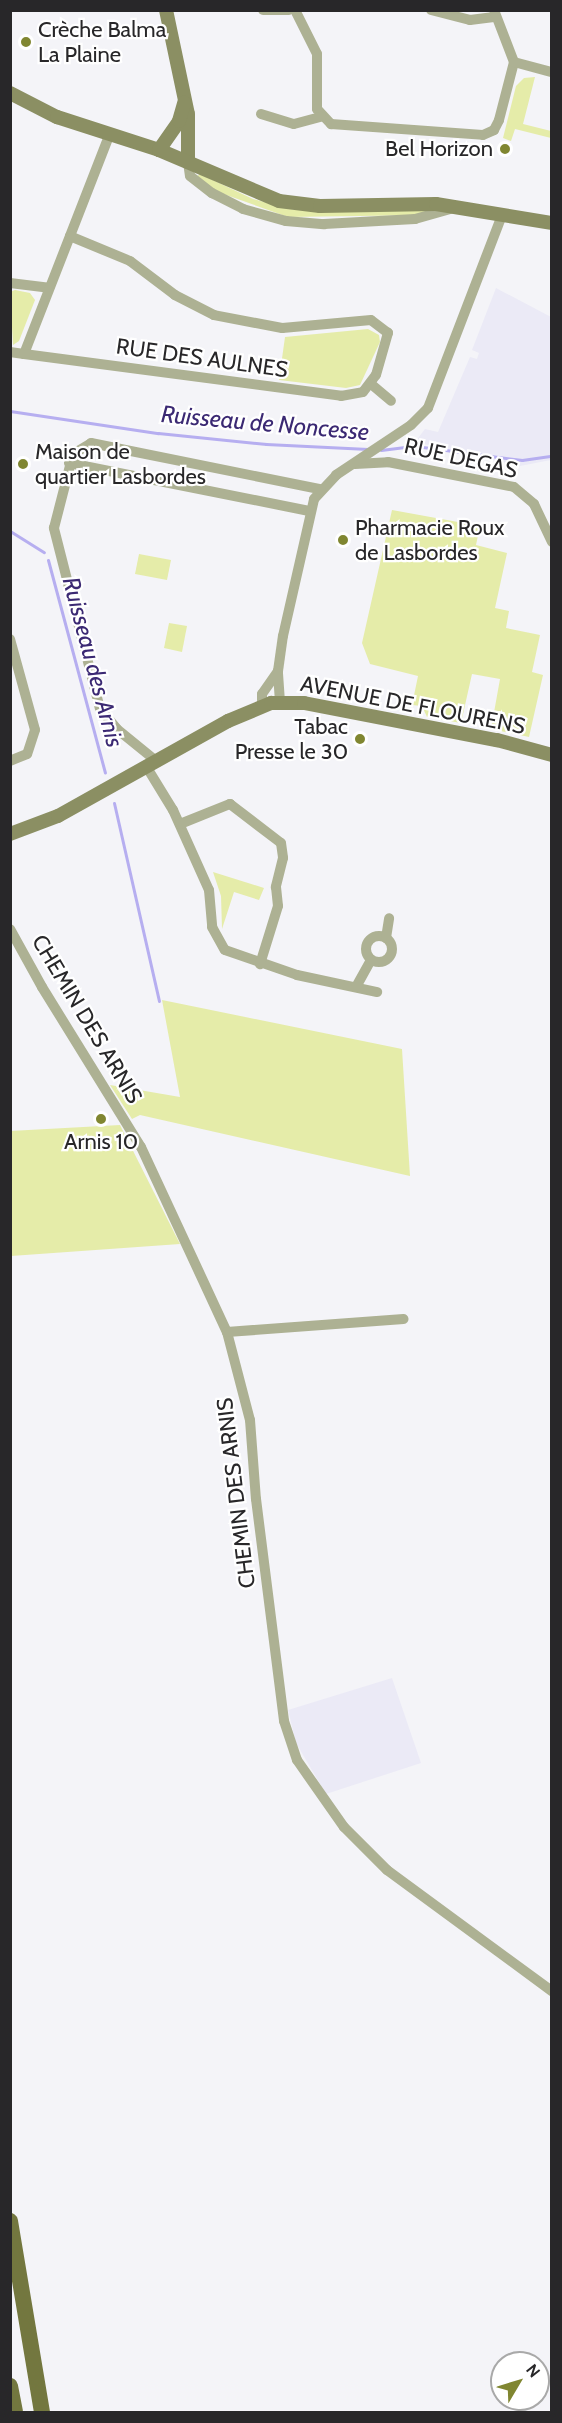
<!DOCTYPE html>
<html>
<head>
<meta charset="utf-8">
<style>
	body { margin:0 }
	#map { position:relative; width:562px; height:2423px; overflow:hidden; background:#f4f4f8; font-family:Cabin,sans-serif }
	div>[style] { position:absolute }
	.built>* { inset:0; background:#ebeaf6 }
	.green>* { inset:0; background:#e5eca9 }
	.stream>* { height:3px; margin:-1.5px; padding:0 1.5px; transform-origin:1.5px; border-radius:1.5px; background:#b6aef0 }
	.street>* { height:10px; margin:-5px; padding:0 5px; transform-origin:5px; border-radius:5px; background:#adb193 }
	.street>.ring { margin:-5px; padding:0; box-sizing:content-box; background:none; border:10px solid #adb193; border-radius:50% }
	.secondary>* { height:14px; margin:-7px; padding:0 7px; transform-origin:7px; border-radius:7px; background:#8b8f63 }
	.primary>* { height:16px; margin:-8px; padding:0 8px; transform-origin:8px; border-radius:8px; background:#73773f }
	.dots>* { width:16px; height:16px; translate:-50% -50%; box-sizing:border-box; border:3px solid #fff; border-radius:50% }
	span { translate:-50% -50%; white-space:nowrap; text-align:center; line-height:1.15; -webkit-text-stroke:4.5px #fff; paint-order:stroke }
	.poi-label { font-size:22px; color:#282729 }
	.left { translate:0 -50%; text-align:left }
	.right { translate:-100% -50%; text-align:right }
	.street-label { font-size:22px; color:#282729 }
	.water-label { font-size:24px; color:#3b2973; font-style:italic }
	.frame { position:absolute; inset:0; border:12px solid #282729; pointer-events:none }
	.north { position:absolute; left:490px; top:2351px; width:60px; height:60px; box-sizing:border-box; background:#fff; border:2px solid #a9a9a9; border-radius:50%; rotate:52deg; font-size:16px; font-weight:700; line-height:24px; text-align:center; color:#282729 }
	.north::after { content:''; display:block; margin:auto; width:21px; height:27px; background:#808631; clip-path:polygon(50% 0,100% 100%,50% 72%,0 100%) }
</style>
</head>
<body>
<div id="map">
	<div class="built">
		<i style="clip-path:polygon(496px 288px,551px 317px,551px 460px,520px 466px,415px 442px,425px 429px,438px 432px,470px 357px,477px 359px,479px 353px,472px 350px)"></i>
		<i style="clip-path:polygon(392px 1678px,421px 1763px,326px 1794px,296px 1743px,288px 1710px)"></i>
	</div>
	<div class="green">
		<i style="clip-path:polygon(535px 77px,523px 124px,551px 131px,551px 138px,515px 129px,511px 141px,503px 138px,516px 86px,524px 78px)"></i>
		<i style="clip-path:polygon(200px 174px,253px 199px,295px 210px,434px 210px,432px 215px,288px 217px,215px 191px,197px 176px)"></i>
		<i style="clip-path:polygon(15px 290px,30px 293px,35px 300px,19px 341px,13px 345px,10px 292px)"></i>
		<i style="clip-path:polygon(368px 329px,379px 335px,380px 342px,360px 385px,346px 388px,279px 380px,285px 337px)"></i>
		<i style="clip-path:polygon(392px 510px,480px 526px,476px 545px,507px 553px,495px 608px,509px 611px,506px 628px,540px 635px,532px 672px,543px 675px,529px 737px,491px 729px,500px 679px,472px 674px,461px 723px,427px 717px,422px 706px,412px 705px,418px 676px,370px 664px,362px 643px)"></i>
		<i style="clip-path:polygon(139px 554px,171px 560px,167px 580px,135px 574px)"></i>
		<i style="clip-path:polygon(169px 623px,187px 626px,182px 652px,164px 648px)"></i>
		<i style="clip-path:polygon(213px 872px,264px 888px,259px 900px,234px 892px,222px 929px,221px 896px)"></i>
		<i style="clip-path:polygon(162px 1000px,402px 1049px,410px 1176px,140px 1115px,132px 1119px,110px 1085px,180px 1097px)"></i>
		<i style="clip-path:polygon(120px 1125px,180px 1244px,11px 1256px,10px 1131px)"></i>
	</div>
	<div class="stream">
		<i style="left:10px;top:411px;width:150px;rotate:8.5deg"></i>
		<i style="left:158px;top:433px;width:109px;rotate:5.8deg"></i>
		<i style="left:266px;top:444px;width:102px;rotate:2.8deg"></i>
		<i style="left:381px;top:450px;width:34px;rotate:-7deg"></i>
		<i style="left:415px;top:446px;width:108px;rotate:7.5deg"></i>
		<i style="left:522px;top:460px;width:30px;rotate:-8deg"></i>
		<i style="left:10px;top:531px;width:40px;rotate:32deg"></i>
		<i style="left:48px;top:560px;width:220px;rotate:75deg"></i>
		<i style="left:114px;top:803px;width:203px;rotate:77.2deg"></i>
	</div>
	<div class="street">
		<i style="left:263px;top:10px;width:26px"></i>
		<i style="left:295px;top:10px;width:49px;rotate:63.4deg"></i>
		<i style="left:317px;top:54px;width:55px;rotate:90deg"></i>
		<i style="left:317px;top:109px;width:21px;rotate:47deg"></i>
		<i style="left:331px;top:124px;width:152px;rotate:4.1deg"></i>
		<i style="left:483px;top:135px;width:12px;rotate:-24deg"></i>
		<i style="left:494px;top:130px;width:11px;rotate:-63deg"></i>
		<i style="left:499px;top:120px;width:60px;rotate:-75.5deg"></i>
		<i style="left:431px;top:10px;width:40px;rotate:14.4deg"></i>
		<i style="left:470px;top:20px;width:26px;rotate:-7deg"></i>
		<i style="left:494px;top:10px;width:56px;rotate:69deg"></i>
		<i style="left:514px;top:62px;width:39px;rotate:15deg"></i>
		<i style="left:261px;top:114px;width:34px;rotate:17deg"></i>
		<i style="left:294px;top:124px;width:28px;rotate:-15deg"></i>
		<i style="left:188px;top:162px;width:14px;rotate:82deg"></i>
		<i style="left:190px;top:176px;width:28px;rotate:38deg"></i>
		<i style="left:212px;top:193px;width:35px;rotate:27deg"></i>
		<i style="left:243px;top:209px;width:45px;rotate:15.6deg"></i>
		<i style="left:286px;top:221px;width:38px;rotate:5deg"></i>
		<i style="left:324px;top:224px;width:91px;rotate:-3.1deg"></i>
		<i style="left:415px;top:219px;width:44px;rotate:-15.9deg"></i>
		<i style="left:10px;top:283px;width:39px;rotate:7deg"></i>
		<i style="left:10px;top:352px;width:14px;rotate:8deg"></i>
		<i style="left:24px;top:354px;width:237px;rotate:-68.7deg"></i>
		<i style="left:24px;top:354px;width:320px;rotate:7.5deg"></i>
		<i style="left:341px;top:396px;width:22px;rotate:-10deg"></i>
		<i style="left:363px;top:392px;width:21px;rotate:-53deg"></i>
		<i style="left:376px;top:375px;width:44px;rotate:-74.1deg"></i>
		<i style="left:388px;top:333px;width:21px;rotate:-143deg"></i>
		<i style="left:371px;top:320px;width:89px;rotate:174.9deg"></i>
		<i style="left:282px;top:328px;width:69px;rotate:-169.2deg"></i>
		<i style="left:214px;top:315px;width:44px;rotate:-152.9deg"></i>
		<i style="left:175px;top:295px;width:56px;rotate:-142.9deg"></i>
		<i style="left:130px;top:261px;width:65px;rotate:-157.4deg"></i>
		<i style="left:371px;top:384px;width:26px;rotate:40deg"></i>
		<i style="left:69px;top:463px;width:245px;rotate:11.3deg"></i>
		<i style="left:355px;top:464px;width:33px;rotate:-3deg"></i>
		<i style="left:388px;top:462px;width:128px;rotate:11.2deg"></i>
		<i style="left:514px;top:487px;width:26px;rotate:40deg"></i>
		<i style="left:534px;top:504px;width:42px;rotate:64.7deg"></i>
		<i style="left:10px;top:639px;width:94px;rotate:74.6deg"></i>
		<i style="left:35px;top:730px;width:25px;rotate:108deg"></i>
		<i style="left:27px;top:754px;width:18px;rotate:158deg"></i>
		<i style="left:280px;top:702px;width:31px;rotate:-94deg"></i>
		<i style="left:278px;top:671px;width:35px;rotate:-82deg"></i>
		<i style="left:283px;top:636px;width:140px;rotate:-77.2deg"></i>
		<i style="left:314px;top:499px;width:33px;rotate:-47deg"></i>
		<i style="left:336px;top:475px;width:90px;rotate:-33.7deg"></i>
		<i style="left:411px;top:425px;width:24px;rotate:-45deg"></i>
		<i style="left:428px;top:408px;width:207px;rotate:-69deg"></i>
		<i style="left:262px;top:705px;width:11px;rotate:-90deg"></i>
		<i style="left:262px;top:694px;width:28px;rotate:-55deg"></i>
		<i style="left:155px;top:760px;width:49px;rotate:-140.8deg"></i>
		<i style="left:117px;top:729px;width:26px;rotate:-130deg"></i>
		<i style="left:100px;top:709px;width:187px;rotate:-104.3deg"></i>
		<i style="left:54px;top:528px;width:76px;rotate:-75.6deg"></i>
		<i style="left:73px;top:454px;width:21px;rotate:-31deg"></i>
		<i style="left:91px;top:443px;width:234px;rotate:11.4deg"></i>
		<i style="left:146px;top:766px;width:52px;rotate:58.5deg"></i>
		<i style="left:173px;top:810px;width:88px;rotate:65.8deg"></i>
		<i style="left:209px;top:890px;width:37px;rotate:85deg"></i>
		<i style="left:212px;top:927px;width:26px;rotate:61deg"></i>
		<i style="left:225px;top:950px;width:76px;rotate:19.1deg"></i>
		<i style="left:297px;top:975px;width:82px;rotate:12deg"></i>
		<i style="left:180px;top:824px;width:54px;rotate:-21.8deg"></i>
		<i style="left:230px;top:804px;width:64px;rotate:37.4deg"></i>
		<i style="left:281px;top:843px;width:15px;rotate:82deg"></i>
		<i style="left:283px;top:858px;width:30px;rotate:104deg"></i>
		<i style="left:276px;top:887px;width:19px;rotate:84deg"></i>
		<i style="left:278px;top:906px;width:61px;rotate:107.2deg"></i>
		<i style="left:10px;top:929px;width:66px;rotate:61.1deg"></i>
		<i style="left:42px;top:987px;width:188px;rotate:58.3deg"></i>
		<i style="left:141px;top:1147px;width:204px;rotate:65.1deg"></i>
		<i style="left:227px;top:1332px;width:91px;rotate:75.4deg"></i>
		<i style="left:250px;top:1420px;width:79px;rotate:85.7deg"></i>
		<i style="left:256px;top:1499px;width:224px;rotate:82.8deg"></i>
		<i style="left:284px;top:1721px;width:41px;rotate:71.6deg"></i>
		<i style="left:297px;top:1760px;width:82px;rotate:55deg"></i>
		<i style="left:344px;top:1827px;width:61px;rotate:45deg"></i>
		<i style="left:387px;top:1870px;width:205px;rotate:36.3deg"></i>
		<i class="ring" style="left:366px;top:936px;width:16px;height:16px"></i>
		<i style="left:386px;top:938px;width:20px;rotate:-81deg"></i>
		<i style="left:356px;top:987px;width:31px;rotate:-61deg"></i>
		<i style="left:227px;top:1332px;width:177px;rotate:-4.2deg"></i>
	</div>
	<div class="secondary">
		<i style="left:166px;top:10px;width:106px;rotate:78.1deg"></i>
		<i style="left:188px;top:114px;width:48px;rotate:90deg"></i>
		<i style="left:10px;top:93px;width:53px;rotate:27.1deg"></i>
		<i style="left:57px;top:117px;width:107px;rotate:17.9deg"></i>
		<i style="left:159px;top:150px;width:130px;rotate:23deg"></i>
		<i style="left:279px;top:201px;width:41px;rotate:7deg"></i>
		<i style="left:320px;top:206px;width:116px;rotate:-1deg"></i>
		<i style="left:436px;top:204px;width:118px;rotate:9.3deg"></i>
		<i style="left:159px;top:150px;width:35px;rotate:-55deg"></i>
		<i style="left:179px;top:121px;width:19px;rotate:-74deg"></i>
		<i style="left:10px;top:834px;width:51px;rotate:-20.6deg"></i>
		<i style="left:58px;top:816px;width:195px;rotate:-29.2deg"></i>
		<i style="left:228px;top:721px;width:47px;rotate:-22.7deg"></i>
		<i style="left:271px;top:703px;width:33px"></i>
		<i style="left:304px;top:703px;width:197px;rotate:10.9deg"></i>
		<i style="left:497px;top:740px;width:57px;rotate:15.3deg"></i>
	</div>
	<div class="primary">
		<i style="left:10px;top:2221px;width:194px;rotate:80.5deg"></i>
		<i style="left:10px;top:2386px;width:26px;rotate:79deg"></i>
	</div>
	<div class="dots">
		<i style="left:26px;top:42px;background:#808631"></i>
		<i style="left:505px;top:149px;background:#808631"></i>
		<i style="left:23px;top:464px;background:#808631"></i>
		<i style="left:343px;top:540px;background:#808631"></i>
		<i style="left:360px;top:739px;background:#808631"></i>
		<i style="left:101px;top:1119px;background:#808631"></i>
	</div>
	<div class="poi-label">
		<span class="left" style="left:38px;top:42px">Crèche Balma<br>La Plaine</span>
		<span class="right" style="left:493px;top:149px">Bel Horizon</span>
		<span class="left" style="left:35px;top:464px">Maison de<br>quartier Lasbordes</span>
		<span class="left" style="left:355px;top:540px">Pharmacie Roux<br>de Lasbordes</span>
		<span class="right" style="left:348px;top:739px">Tabac<br>Presse le 30</span>
		<span style="left:101px;top:1142px">Arnis 10</span>
	</div>
	<div class="street-label">
		<span style="left:202px;top:358px;rotate:8deg">RUE DES AULNES</span>
		<span style="left:461px;top:458px;rotate:13deg">RUE DEGAS</span>
		<span style="left:413px;top:705px;rotate:11deg">AVENUE DE FLOURENS</span>
		<span style="left:87px;top:1019px;rotate:59deg">CHEMIN DES ARNIS</span>
		<span style="left:236px;top:1493px;rotate:-97deg">CHEMIN DES ARNIS</span>
	</div>
	<div class="water-label">
		<span style="left:265px;top:423px;rotate:5deg">Ruisseau de Noncesse</span>
		<span style="left:93px;top:662px;rotate:75deg">Ruisseau des Arnis</span>
	</div>
	<div class="frame"></div>
	<div class="north">N</div>
</div>
</body>
</html>
